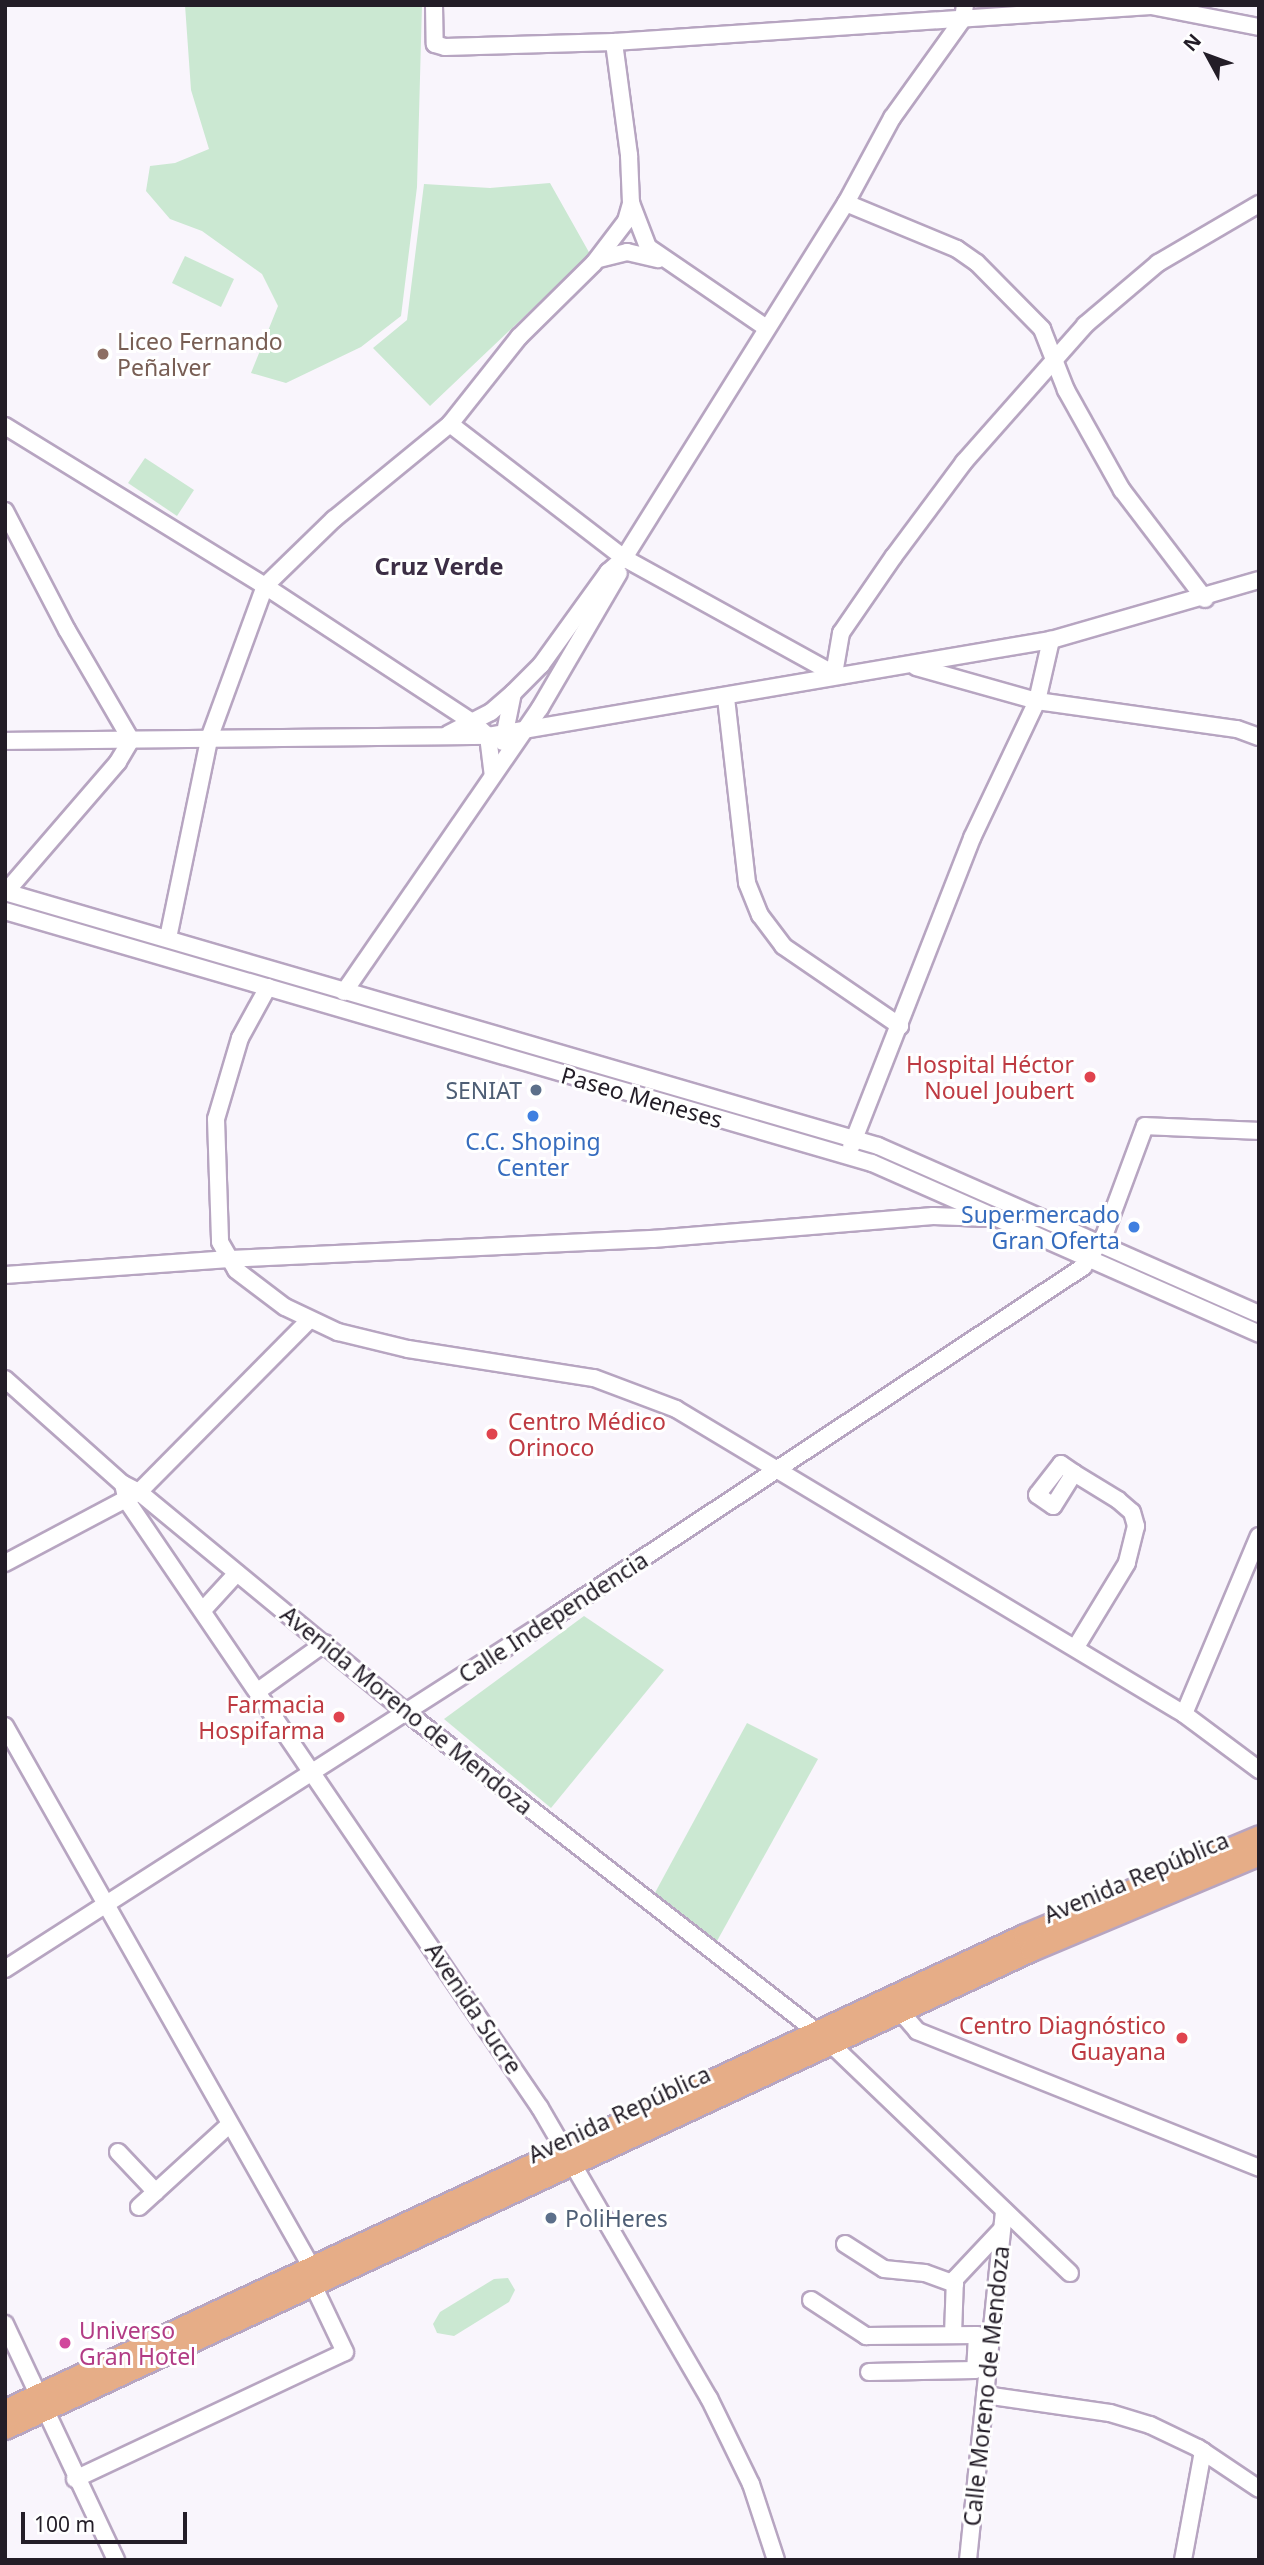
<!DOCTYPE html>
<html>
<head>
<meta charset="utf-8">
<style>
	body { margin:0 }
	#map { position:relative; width:1264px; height:2565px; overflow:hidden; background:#f9f5fc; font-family:"Noto Sans",sans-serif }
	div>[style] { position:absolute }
	.green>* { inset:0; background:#cbe8d2 }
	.roads { filter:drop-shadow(2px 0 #b7a5c1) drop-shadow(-2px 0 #b7a5c1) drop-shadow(0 2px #b7a5c1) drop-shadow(0 -2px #b7a5c1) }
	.minor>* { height:16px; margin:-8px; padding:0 8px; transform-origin:8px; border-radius:8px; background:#fff }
	.major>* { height:21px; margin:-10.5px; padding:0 10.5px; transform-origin:10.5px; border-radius:10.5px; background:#e6ad87 }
	.dots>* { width:19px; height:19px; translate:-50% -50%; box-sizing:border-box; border:4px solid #fff; border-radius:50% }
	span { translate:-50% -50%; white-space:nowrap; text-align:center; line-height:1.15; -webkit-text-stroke:6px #fff; paint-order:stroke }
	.education-label { font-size:23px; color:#785e54 }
	.left { translate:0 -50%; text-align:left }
	.health-label { font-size:23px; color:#be3a42 }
	.right { translate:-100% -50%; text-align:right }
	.service-label { font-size:23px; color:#4e5e75 }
	.street-label { font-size:23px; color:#231d27 }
	.shop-label { font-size:23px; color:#366cbe }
	.hotel-label { font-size:23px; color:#b23c85 }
	.neighbourhood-label { font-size:24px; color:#3c2e45; font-weight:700 }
	.frame { position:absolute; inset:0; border:7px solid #231d27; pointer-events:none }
	.north { position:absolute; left:1173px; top:21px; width:70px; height:70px; -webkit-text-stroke:5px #fff; paint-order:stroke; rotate:311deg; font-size:19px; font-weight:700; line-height:28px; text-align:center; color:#231d27 }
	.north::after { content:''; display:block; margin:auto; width:24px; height:32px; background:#231d27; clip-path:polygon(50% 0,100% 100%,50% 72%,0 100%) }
	.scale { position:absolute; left:21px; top:2512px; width:166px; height:32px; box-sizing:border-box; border:4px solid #231d27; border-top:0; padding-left:9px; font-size:21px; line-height:24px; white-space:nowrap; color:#231d27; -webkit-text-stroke:5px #fff; paint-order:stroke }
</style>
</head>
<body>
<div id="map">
	<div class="green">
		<i style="clip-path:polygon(185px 5px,422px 5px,417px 187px,401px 316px,361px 347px,286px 383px,251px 373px,278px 306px,262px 274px,202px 231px,170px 219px,146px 191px,150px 166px,175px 163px,209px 149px,191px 90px)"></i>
		<i style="clip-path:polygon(550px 183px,590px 254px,430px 406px,373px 348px,407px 320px,424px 184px,490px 188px)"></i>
		<i style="clip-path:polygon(185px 256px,234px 279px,221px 307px,172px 283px)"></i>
		<i style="clip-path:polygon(145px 458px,194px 490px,177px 516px,128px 483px)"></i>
		<i style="clip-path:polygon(584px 1616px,664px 1670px,551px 1808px,444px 1719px)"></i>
		<i style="clip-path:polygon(747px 1723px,818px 1759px,712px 1950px,650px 1902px)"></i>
		<i style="clip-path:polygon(508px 2278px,515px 2290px,509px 2302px,454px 2336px,437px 2333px,433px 2324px,440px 2312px,494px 2279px)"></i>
	</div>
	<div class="roads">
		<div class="minor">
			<i style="left:434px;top:5px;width:39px;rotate:89deg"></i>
			<i style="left:435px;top:44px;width:10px;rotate:17deg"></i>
			<i style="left:445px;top:47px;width:169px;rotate:-1.7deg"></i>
			<i style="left:614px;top:42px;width:538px;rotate:-3.84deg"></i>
			<i style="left:1151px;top:6px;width:110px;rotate:11deg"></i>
			<i style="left:631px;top:203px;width:47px;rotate:68.9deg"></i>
			<i style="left:648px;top:247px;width:142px;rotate:34.4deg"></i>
			<i style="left:846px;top:203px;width:120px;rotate:22.5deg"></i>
			<i style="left:957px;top:249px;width:24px;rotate:35deg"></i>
			<i style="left:977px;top:263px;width:93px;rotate:45.4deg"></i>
			<i style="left:1042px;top:329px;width:66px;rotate:68.5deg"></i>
			<i style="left:1066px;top:390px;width:115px;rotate:60.8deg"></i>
			<i style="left:1122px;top:490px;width:137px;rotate:52.7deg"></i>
			<i style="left:599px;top:259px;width:29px;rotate:-14deg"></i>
			<i style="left:627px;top:252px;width:32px;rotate:13deg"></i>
			<i style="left:450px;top:424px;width:220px;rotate:37.6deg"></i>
			<i style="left:624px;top:558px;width:240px;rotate:28.9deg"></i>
			<i style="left:834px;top:674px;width:42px;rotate:-80.3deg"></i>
			<i style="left:841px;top:633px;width:93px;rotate:-55.5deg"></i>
			<i style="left:894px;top:556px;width:117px;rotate:-53.3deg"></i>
			<i style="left:964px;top:462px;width:183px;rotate:-48.5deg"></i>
			<i style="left:1085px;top:325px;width:96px;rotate:-40.3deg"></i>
			<i style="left:1158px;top:263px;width:117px;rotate:-30.3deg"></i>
			<i style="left:5px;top:426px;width:305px;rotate:31.6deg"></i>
			<i style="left:265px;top:586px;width:248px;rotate:33.3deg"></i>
			<i style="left:472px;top:722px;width:21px;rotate:41deg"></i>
			<i style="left:488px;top:736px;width:38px;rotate:83deg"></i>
			<i style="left:5px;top:511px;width:134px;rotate:62.5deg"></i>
			<i style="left:67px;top:630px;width:127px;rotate:59.8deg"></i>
			<i style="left:131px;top:740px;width:26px;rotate:121deg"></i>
			<i style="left:118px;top:762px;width:173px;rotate:130.8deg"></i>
			<i style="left:916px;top:667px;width:126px;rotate:15.7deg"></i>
			<i style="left:1037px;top:701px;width:202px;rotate:8deg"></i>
			<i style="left:1237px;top:729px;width:23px;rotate:20deg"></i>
			<i style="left:726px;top:698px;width:186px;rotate:83.5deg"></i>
			<i style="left:747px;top:883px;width:35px;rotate:68deg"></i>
			<i style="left:760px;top:915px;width:39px;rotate:53deg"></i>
			<i style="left:783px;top:946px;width:142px;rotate:34.4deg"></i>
			<i style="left:448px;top:734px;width:48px;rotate:-27.1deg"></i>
			<i style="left:491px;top:712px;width:29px;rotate:-41deg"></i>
			<i style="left:513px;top:693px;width:40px;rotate:-45deg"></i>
			<i style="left:541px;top:665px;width:115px;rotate:-54.2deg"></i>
			<i style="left:608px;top:572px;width:21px;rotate:-41deg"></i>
			<i style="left:624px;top:558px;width:419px;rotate:-58deg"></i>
			<i style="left:846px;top:203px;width:97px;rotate:-61.6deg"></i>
			<i style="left:892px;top:118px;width:122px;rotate:-54.4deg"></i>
			<i style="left:963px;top:19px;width:14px;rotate:-82deg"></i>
			<i style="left:5px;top:741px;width:483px;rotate:-0.6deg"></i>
			<i style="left:488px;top:736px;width:571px;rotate:-9.68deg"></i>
			<i style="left:1051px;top:640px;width:216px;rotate:-16.1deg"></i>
			<i style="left:503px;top:742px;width:50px;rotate:-78.5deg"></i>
			<i style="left:5px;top:892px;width:909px;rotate:16.22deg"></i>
			<i style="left:878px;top:1146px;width:416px;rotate:23.8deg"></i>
			<i style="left:5px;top:911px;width:903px;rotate:16.21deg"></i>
			<i style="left:872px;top:1163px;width:423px;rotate:23.8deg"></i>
			<i style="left:168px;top:938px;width:206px;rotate:-78.3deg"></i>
			<i style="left:210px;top:736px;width:160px;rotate:-69.9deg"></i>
			<i style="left:265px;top:586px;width:96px;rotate:-44.2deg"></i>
			<i style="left:334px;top:519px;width:150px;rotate:-39.3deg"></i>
			<i style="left:450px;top:424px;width:111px;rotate:-51.6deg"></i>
			<i style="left:519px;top:337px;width:105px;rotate:-44.6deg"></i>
			<i style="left:594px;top:263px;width:53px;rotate:-52.7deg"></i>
			<i style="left:626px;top:221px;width:19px;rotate:-74deg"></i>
			<i style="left:631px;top:203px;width:48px;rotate:-92.4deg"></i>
			<i style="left:629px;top:155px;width:114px;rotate:-97.6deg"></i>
			<i style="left:268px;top:987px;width:58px;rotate:118.8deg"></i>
			<i style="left:240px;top:1038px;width:84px;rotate:106.5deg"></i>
			<i style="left:216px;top:1119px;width:123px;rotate:88.1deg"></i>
			<i style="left:220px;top:1242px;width:32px;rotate:60deg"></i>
			<i style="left:236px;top:1270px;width:61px;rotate:37.1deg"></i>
			<i style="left:285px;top:1307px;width:59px;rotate:25.3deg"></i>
			<i style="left:338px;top:1332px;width:72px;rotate:13.7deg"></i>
			<i style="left:408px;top:1349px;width:188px;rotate:8.9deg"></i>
			<i style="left:594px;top:1378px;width:88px;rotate:20.7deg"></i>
			<i style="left:676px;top:1409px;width:593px;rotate:30.98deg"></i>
			<i style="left:1184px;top:1714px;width:94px;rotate:36.7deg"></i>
			<i style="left:344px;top:992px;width:345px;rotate:-55.4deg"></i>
			<i style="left:540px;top:708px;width:156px;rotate:-59.7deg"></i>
			<i style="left:851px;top:1147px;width:332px;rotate:-68.6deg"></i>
			<i style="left:972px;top:838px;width:152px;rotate:-64.6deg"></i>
			<i style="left:1037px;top:701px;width:63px;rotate:-77.1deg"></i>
			<i style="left:5px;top:1275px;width:224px;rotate:-4.1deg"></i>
			<i style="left:228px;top:1259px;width:425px;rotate:-2.7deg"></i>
			<i style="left:653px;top:1239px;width:281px;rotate:-4.7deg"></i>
			<i style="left:933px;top:1216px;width:55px;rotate:2.1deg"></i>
			<i style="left:5px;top:1379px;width:158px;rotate:41.7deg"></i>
			<i style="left:123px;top:1484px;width:18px;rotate:27deg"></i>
			<i style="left:139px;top:1492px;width:346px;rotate:39.5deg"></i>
			<i style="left:406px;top:1712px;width:521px;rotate:37.9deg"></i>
			<i style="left:1061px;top:1464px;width:16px;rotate:35deg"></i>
			<i style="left:1074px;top:1473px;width:39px;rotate:122deg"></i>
			<i style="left:1053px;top:1506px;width:19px;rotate:-145deg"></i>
			<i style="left:1037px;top:1495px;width:39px;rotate:-52deg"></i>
			<i style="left:1074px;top:1473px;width:52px;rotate:31.5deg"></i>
			<i style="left:1118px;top:1500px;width:18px;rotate:41deg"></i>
			<i style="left:1132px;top:1512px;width:15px;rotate:74deg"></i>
			<i style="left:1136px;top:1526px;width:38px;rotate:104deg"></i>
			<i style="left:1127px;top:1563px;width:98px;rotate:121.3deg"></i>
			<i style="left:123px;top:1484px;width:17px;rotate:77deg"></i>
			<i style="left:127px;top:1501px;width:734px;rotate:55.77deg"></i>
			<i style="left:540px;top:2108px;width:336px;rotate:59.8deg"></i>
			<i style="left:709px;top:2398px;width:96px;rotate:64deg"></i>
			<i style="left:751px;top:2484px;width:80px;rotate:71.8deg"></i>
			<i style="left:5px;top:1563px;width:152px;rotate:-27.9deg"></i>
			<i style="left:139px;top:1492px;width:242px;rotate:-45.3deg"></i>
			<i style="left:203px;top:1610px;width:50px;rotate:-47.4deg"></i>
			<i style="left:258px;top:1691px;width:82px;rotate:-35.6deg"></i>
			<i style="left:1184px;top:1714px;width:193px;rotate:-67.2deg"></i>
			<i style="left:5px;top:1726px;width:623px;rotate:60.47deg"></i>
			<i style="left:5px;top:1969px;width:656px;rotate:-32.67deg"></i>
			<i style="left:557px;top:1615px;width:631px;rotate:-33.49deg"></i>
			<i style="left:1083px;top:1267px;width:37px;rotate:-56deg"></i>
			<i style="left:1104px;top:1236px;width:117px;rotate:-69.6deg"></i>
			<i style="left:1145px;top:1126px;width:114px;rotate:2.5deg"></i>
			<i style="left:893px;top:2003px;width:37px;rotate:49deg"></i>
			<i style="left:917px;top:2031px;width:368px;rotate:21.8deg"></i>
			<i style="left:831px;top:2044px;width:331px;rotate:43.8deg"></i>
			<i style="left:118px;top:2152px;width:55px;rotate:46.5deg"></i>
			<i style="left:139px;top:2207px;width:123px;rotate:-42.4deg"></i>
			<i style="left:845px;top:2244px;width:46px;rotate:32.7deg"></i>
			<i style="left:884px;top:2269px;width:41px;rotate:5.6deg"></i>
			<i style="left:925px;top:2273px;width:32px;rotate:20deg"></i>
			<i style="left:811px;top:2300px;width:66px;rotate:33.2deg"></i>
			<i style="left:866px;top:2336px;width:111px;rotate:-0.5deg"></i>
			<i style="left:977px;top:2335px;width:35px;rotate:93deg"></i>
			<i style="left:975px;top:2370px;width:106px;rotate:178.9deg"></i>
			<i style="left:5px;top:2324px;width:261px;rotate:64.8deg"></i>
			<i style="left:953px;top:2335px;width:56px;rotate:-88deg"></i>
			<i style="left:955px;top:2279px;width:67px;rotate:-46.8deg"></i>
			<i style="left:985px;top:2395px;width:126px;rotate:8.2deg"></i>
			<i style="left:1110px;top:2413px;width:42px;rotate:16.7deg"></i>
			<i style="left:1150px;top:2425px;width:53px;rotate:25.6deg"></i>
			<i style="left:1198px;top:2448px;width:73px;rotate:33.9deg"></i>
			<i style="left:75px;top:2479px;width:298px;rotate:-25.2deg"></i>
			<i style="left:345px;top:2352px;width:74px;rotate:-115.5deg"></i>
			<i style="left:968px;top:2560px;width:351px;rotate:-84.1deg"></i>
			<i style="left:1183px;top:2560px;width:111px;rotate:-79.6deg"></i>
		</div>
		<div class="major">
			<i style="left:5px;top:2410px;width:1124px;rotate:-24.99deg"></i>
			<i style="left:1024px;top:1935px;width:255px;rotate:-22.8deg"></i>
			<i style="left:5px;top:2428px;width:1132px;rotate:-24.98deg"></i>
			<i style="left:1031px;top:1950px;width:247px;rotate:-22.8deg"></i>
		</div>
	</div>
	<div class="dots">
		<i style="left:103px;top:354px;background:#8d6e63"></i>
		<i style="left:1090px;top:1077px;background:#e0444e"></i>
		<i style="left:536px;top:1090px;background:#5c6f8a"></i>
		<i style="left:533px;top:1116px;background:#3f7fe0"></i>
		<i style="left:1134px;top:1227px;background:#3f7fe0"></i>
		<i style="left:492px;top:1434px;background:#e0444e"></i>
		<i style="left:339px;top:1717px;background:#e0444e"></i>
		<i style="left:1182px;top:2038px;background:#e0444e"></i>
		<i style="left:551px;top:2218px;background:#5c6f8a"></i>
		<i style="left:65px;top:2343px;background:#d1479c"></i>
	</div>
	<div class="education-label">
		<span class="left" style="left:117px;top:354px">Liceo Fernando<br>Peñalver</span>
	</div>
	<div class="health-label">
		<span class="right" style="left:1074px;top:1077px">Hospital Héctor<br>Nouel Joubert</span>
		<span class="left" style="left:508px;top:1434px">Centro Médico<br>Orinoco</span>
		<span class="right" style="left:325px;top:1717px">Farmacia<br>Hospifarma</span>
		<span class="right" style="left:1166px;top:2038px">Centro Diagnóstico<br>Guayana</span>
	</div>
	<div class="service-label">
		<span class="right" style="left:522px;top:1090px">SENIAT</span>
		<span class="left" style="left:565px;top:2218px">PoliHeres</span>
	</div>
	<div class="street-label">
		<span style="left:642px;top:1097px;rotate:16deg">Paseo Meneses</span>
		<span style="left:553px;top:1617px;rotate:-33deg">Calle Independencia</span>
		<span style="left:407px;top:1710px;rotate:39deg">Avenida Moreno de Mendoza</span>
		<span style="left:1136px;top:1877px;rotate:-23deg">Avenida República</span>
		<span style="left:474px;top:2008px;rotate:56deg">Avenida Sucre</span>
		<span style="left:619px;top:2114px;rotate:-25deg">Avenida República</span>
		<span style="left:986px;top:2386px;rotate:-84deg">Calle Moreno de Mendoza</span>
	</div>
	<div class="shop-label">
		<span style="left:533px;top:1154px">C.C. Shoping<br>Center</span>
		<span class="right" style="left:1120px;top:1227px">Supermercado<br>Gran Oferta</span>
	</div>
	<div class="hotel-label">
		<span class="left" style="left:79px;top:2343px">Universo<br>Gran Hotel</span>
	</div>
	<div class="neighbourhood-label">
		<span style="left:439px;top:566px">Cruz Verde</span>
	</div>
	<div class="frame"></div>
	<div class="north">N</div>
	<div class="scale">100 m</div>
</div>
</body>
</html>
